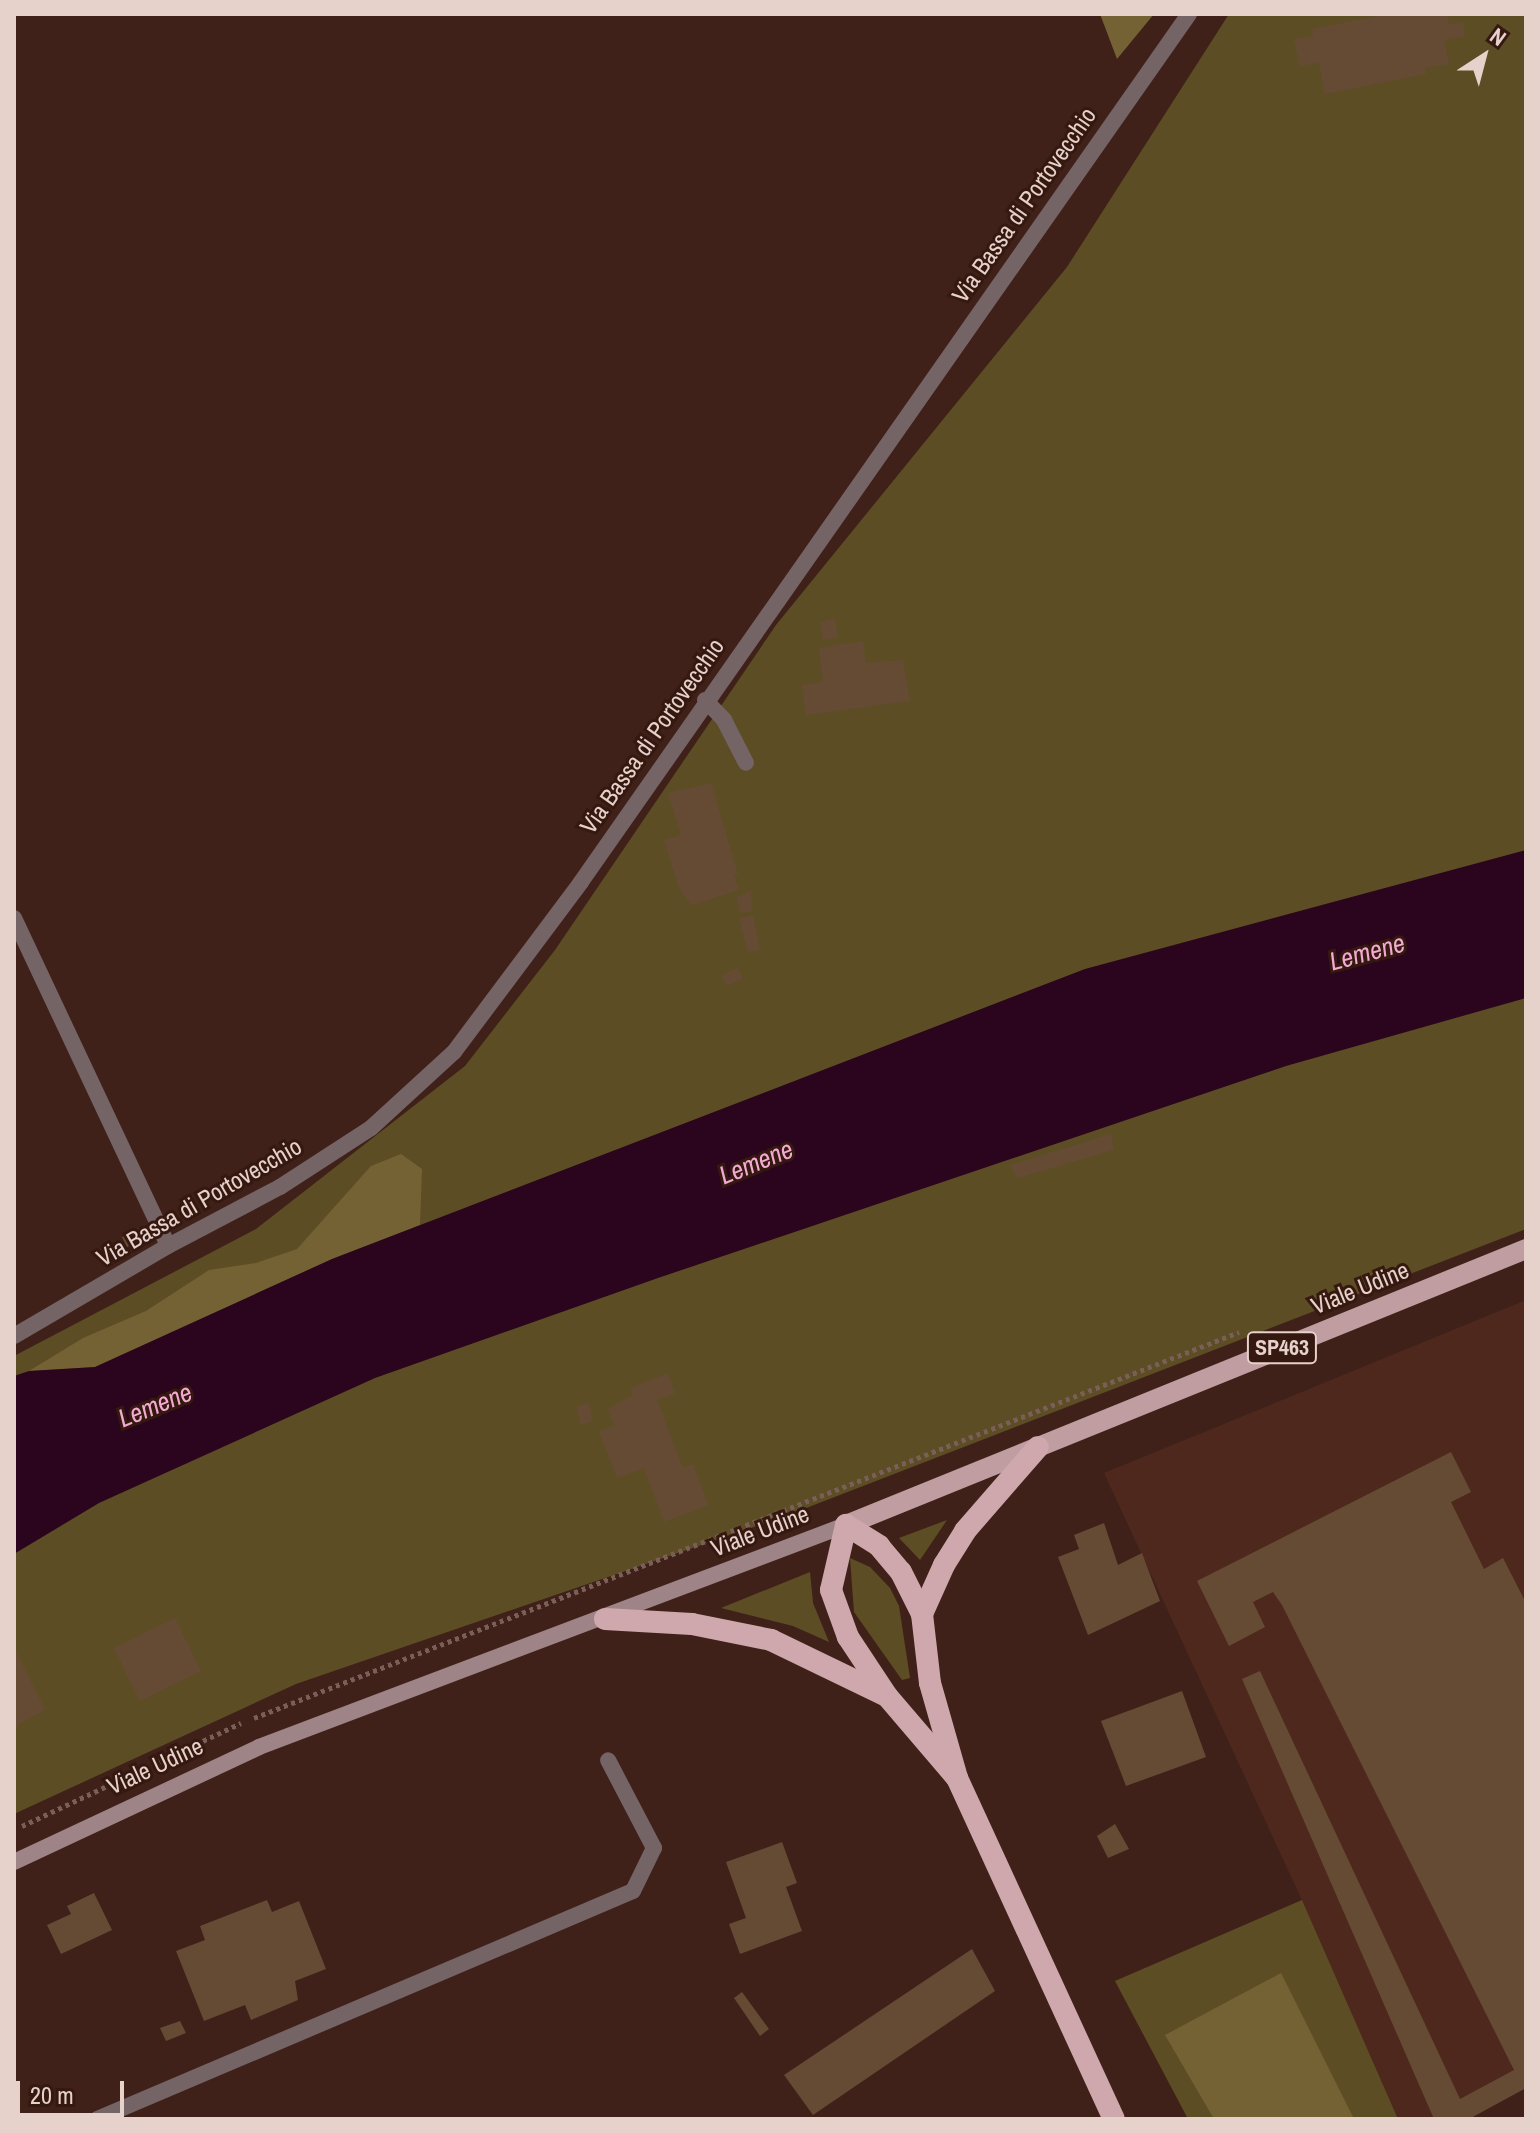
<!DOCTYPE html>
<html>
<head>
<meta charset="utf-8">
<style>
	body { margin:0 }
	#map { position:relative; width:1540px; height:2133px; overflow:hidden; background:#3f2119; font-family:"Archivo Narrow",sans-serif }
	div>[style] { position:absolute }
	.built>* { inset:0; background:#4e281d }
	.green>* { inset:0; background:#5d4d24 }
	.forest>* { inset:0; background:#756234 }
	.water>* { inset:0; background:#2a051d }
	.building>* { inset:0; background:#654b34 }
	.path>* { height:5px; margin-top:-2.5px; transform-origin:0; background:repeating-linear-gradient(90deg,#7a5f58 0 4px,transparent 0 8px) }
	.minor>* { height:16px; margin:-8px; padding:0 8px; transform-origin:8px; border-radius:8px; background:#756466 }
	.tertiary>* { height:16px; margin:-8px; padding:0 8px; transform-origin:8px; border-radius:8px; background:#756466 }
	.secondary>* { height:16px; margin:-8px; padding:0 8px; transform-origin:8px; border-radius:8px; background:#9f8487 }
	.primary>* { height:20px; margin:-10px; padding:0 10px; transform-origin:10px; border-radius:10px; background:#c09da0 }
	.trunk>* { height:22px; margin:-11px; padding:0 11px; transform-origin:11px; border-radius:11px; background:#cea8ac }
	span { translate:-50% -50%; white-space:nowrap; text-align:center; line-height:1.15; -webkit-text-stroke:6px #35180f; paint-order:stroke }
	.shield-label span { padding:2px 6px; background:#35180f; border:2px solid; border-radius:6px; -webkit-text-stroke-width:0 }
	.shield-label { font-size:22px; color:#e6d1cb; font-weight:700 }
	.street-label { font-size:24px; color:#e6d1cb }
	.water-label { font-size:26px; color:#f3aad2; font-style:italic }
	.frame { position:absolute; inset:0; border:16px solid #e6d1cb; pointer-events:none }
	.north { position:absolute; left:1444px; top:16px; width:80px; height:80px; -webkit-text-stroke:6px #35180f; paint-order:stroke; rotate:36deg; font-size:22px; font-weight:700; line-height:32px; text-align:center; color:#e6d1cb }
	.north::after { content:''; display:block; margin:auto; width:28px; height:36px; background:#e6d1cb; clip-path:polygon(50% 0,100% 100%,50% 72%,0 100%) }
	.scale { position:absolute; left:16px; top:2081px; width:108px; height:36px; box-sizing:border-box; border:4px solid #e6d1cb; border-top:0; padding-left:10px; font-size:24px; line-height:28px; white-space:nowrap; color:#e6d1cb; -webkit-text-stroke:6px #35180f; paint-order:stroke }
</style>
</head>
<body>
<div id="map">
	<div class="built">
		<i style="clip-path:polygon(1526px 1300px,1526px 2088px,1469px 2119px,1398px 2119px,1302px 1900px,1104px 1473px)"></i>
	</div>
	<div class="green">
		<i style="clip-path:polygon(1229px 14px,1526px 14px,1526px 1229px,783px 1517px,296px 1684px,14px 1814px,14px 1356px,256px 1229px,465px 1066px,555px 950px,776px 625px,1067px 267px)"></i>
		<i style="clip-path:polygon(947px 1520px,920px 1560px,899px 1538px)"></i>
		<i style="clip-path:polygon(850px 1558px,870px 1567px,890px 1588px,899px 1606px,910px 1678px,902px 1680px,854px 1612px)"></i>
		<i style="clip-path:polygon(810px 1572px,813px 1603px,829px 1642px,793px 1626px,721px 1608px)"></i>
		<i style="clip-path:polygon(1302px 1900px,1398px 2119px,1188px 2119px,1115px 1981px)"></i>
	</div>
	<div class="forest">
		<i style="clip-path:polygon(1100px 14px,1154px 14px,1117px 59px)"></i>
		<i style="clip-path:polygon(401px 1154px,422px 1169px,420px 1225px,332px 1259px,95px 1367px,29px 1371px,83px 1338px,146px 1311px,209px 1270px,256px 1263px,297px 1249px,371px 1166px)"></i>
		<i style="clip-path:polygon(1281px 1973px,1354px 2119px,1214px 2119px,1165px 2035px)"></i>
	</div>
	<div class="water">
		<i style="clip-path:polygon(1526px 850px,1526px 998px,1286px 1066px,658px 1278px,375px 1378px,99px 1503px,14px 1554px,14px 1376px,29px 1371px,95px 1367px,332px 1259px,1085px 969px)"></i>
	</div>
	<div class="building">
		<i style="clip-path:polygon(1388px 14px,1447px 14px,1449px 24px,1463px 22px,1465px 36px,1444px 40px,1449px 64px,1425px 68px,1426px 74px,1325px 94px,1319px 63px,1300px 66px,1294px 39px,1313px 36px,1312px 29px)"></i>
		<i style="clip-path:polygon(835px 619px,838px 637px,823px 640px,820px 622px)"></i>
		<i style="clip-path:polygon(863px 641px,866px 663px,903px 660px,910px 701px,806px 715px,802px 685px,823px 682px,819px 648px)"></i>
		<i style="clip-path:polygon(711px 783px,738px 874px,734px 875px,739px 890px,692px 905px,680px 891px,664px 840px,681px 835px,668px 793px)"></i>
		<i style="clip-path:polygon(751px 891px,752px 911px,740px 913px,736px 897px)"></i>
		<i style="clip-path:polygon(753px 915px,760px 950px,748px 952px,739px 919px)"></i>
		<i style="clip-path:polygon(738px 968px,743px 979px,726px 986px,722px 975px)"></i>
		<i style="clip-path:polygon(1111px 1134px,1114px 1150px,1017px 1178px,1010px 1165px)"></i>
		<i style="clip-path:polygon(139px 1228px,145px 1239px,127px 1247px,122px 1237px)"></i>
		<i style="clip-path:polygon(668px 1373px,675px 1393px,657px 1400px,683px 1468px,693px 1464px,708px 1505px,664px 1522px,644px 1468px,617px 1478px,599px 1431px,614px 1426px,608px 1409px,633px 1395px,630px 1388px)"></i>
		<i style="clip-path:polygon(589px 1402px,593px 1421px,581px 1425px,577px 1407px)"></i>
		<i style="clip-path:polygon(1451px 1452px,1471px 1492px,1451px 1502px,1484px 1569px,1503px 1558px,1526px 1603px,1526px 2088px,1469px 2119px,1434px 2119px,1242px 1679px,1260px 1671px,1460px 2099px,1514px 2070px,1282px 1605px,1273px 1592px,1253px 1602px,1265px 1627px,1229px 1646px,1197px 1581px)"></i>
		<i style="clip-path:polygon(1104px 1523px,1118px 1565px,1142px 1553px,1160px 1601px,1088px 1635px,1058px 1557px,1079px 1549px,1074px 1535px)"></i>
		<i style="clip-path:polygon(175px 1618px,201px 1671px,140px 1701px,114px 1648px)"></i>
		<i style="clip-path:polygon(14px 1648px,45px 1710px,17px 1725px,18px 1729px,14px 1731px)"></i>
		<i style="clip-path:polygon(1182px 1691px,1206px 1757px,1126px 1786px,1101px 1721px)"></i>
		<i style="clip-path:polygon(1115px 1824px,1129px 1849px,1108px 1858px,1097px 1836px)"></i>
		<i style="clip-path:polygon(782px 1842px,797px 1883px,786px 1887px,802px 1931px,740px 1954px,729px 1924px,746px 1918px,726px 1862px)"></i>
		<i style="clip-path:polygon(94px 1893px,112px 1930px,61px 1954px,47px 1925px,71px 1914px,67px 1906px)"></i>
		<i style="clip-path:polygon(267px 1900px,272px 1912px,299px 1901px,326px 1969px,295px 1981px,298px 2000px,251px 2020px,245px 2005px,204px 2021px,176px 1951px,205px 1940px,200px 1926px)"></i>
		<i style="clip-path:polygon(972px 1949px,995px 1991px,813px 2115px,784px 2075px)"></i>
		<i style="clip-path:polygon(742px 1992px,769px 2029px,760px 2036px,734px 1998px)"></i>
		<i style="clip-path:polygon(180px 2021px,186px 2033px,166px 2041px,160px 2028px)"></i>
	</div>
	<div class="path">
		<i style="left:254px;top:1718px;width:1058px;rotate:-21.4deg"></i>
		<i style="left:22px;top:1826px;width:242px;rotate:-25.2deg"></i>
	</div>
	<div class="minor">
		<i style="left:705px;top:700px;width:28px;rotate:46deg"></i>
		<i style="left:724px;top:720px;width:48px;rotate:62.9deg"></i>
		<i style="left:14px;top:918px;width:362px;rotate:64.8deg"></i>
		<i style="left:97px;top:2119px;width:582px;rotate:-23.04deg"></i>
		<i style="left:633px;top:1891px;width:48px;rotate:-64deg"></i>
		<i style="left:654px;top:1848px;width:99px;rotate:-117.6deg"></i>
	</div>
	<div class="tertiary">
		<i style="left:14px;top:1336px;width:178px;rotate:-30.3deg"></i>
		<i style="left:168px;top:1246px;width:127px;rotate:-27.8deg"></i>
		<i style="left:280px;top:1187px;width:108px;rotate:-33deg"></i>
		<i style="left:371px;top:1128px;width:113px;rotate:-42.5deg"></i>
		<i style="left:454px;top:1052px;width:212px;rotate:-53.2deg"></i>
		<i style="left:581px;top:882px;width:1060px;rotate:-54.99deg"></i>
	</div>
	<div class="secondary">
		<i style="left:14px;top:1862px;width:271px;rotate:-25.1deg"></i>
		<i style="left:259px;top:1747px;width:628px;rotate:-20.72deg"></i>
	</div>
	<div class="primary">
		<i style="left:846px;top:1525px;width:734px;rotate:-22.09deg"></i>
	</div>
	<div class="trunk">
		<i style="left:922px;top:1614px;width:54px;rotate:-65.8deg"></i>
		<i style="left:944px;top:1565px;width:40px;rotate:-58deg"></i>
		<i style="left:965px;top:1531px;width:111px;rotate:-49deg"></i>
		<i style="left:605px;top:1619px;width:87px;rotate:3.3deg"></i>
		<i style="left:692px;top:1624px;width:81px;rotate:11.4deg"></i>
		<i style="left:771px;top:1640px;width:127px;rotate:25.8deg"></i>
		<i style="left:957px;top:1778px;width:108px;rotate:-130.5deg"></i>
		<i style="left:887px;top:1696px;width:71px;rotate:-123.5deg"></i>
		<i style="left:848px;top:1637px;width:50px;rotate:-109.9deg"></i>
		<i style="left:831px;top:1590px;width:67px;rotate:-77deg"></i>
		<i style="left:846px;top:1525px;width:39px;rotate:32deg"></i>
		<i style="left:879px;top:1546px;width:34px;rotate:50deg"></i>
		<i style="left:901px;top:1572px;width:47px;rotate:63.4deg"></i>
		<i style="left:922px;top:1614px;width:69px;rotate:83.4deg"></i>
		<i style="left:930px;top:1683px;width:99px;rotate:74.1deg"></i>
		<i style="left:957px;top:1778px;width:375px;rotate:65.3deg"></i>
	</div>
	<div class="shield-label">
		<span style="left:1282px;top:1348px">SP463</span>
	</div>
	<div class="street-label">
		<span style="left:1024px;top:205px;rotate:-55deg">Via Bassa di Portovecchio</span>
		<span style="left:652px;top:736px;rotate:-55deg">Via Bassa di Portovecchio</span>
		<span style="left:199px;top:1202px;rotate:-30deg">Via Bassa di Portovecchio</span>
		<span style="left:1360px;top:1288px;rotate:-22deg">Viale Udine</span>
		<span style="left:760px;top:1531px;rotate:-21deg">Viale Udine</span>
		<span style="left:155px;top:1766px;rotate:-25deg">Viale Udine</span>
	</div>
	<div class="water-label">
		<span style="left:1367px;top:952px;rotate:-15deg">Lemene</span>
		<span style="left:756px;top:1162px;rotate:-22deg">Lemene</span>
		<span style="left:155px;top:1405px;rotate:-22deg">Lemene</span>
	</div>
	<div class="frame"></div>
	<div class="north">N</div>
	<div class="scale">20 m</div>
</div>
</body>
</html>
